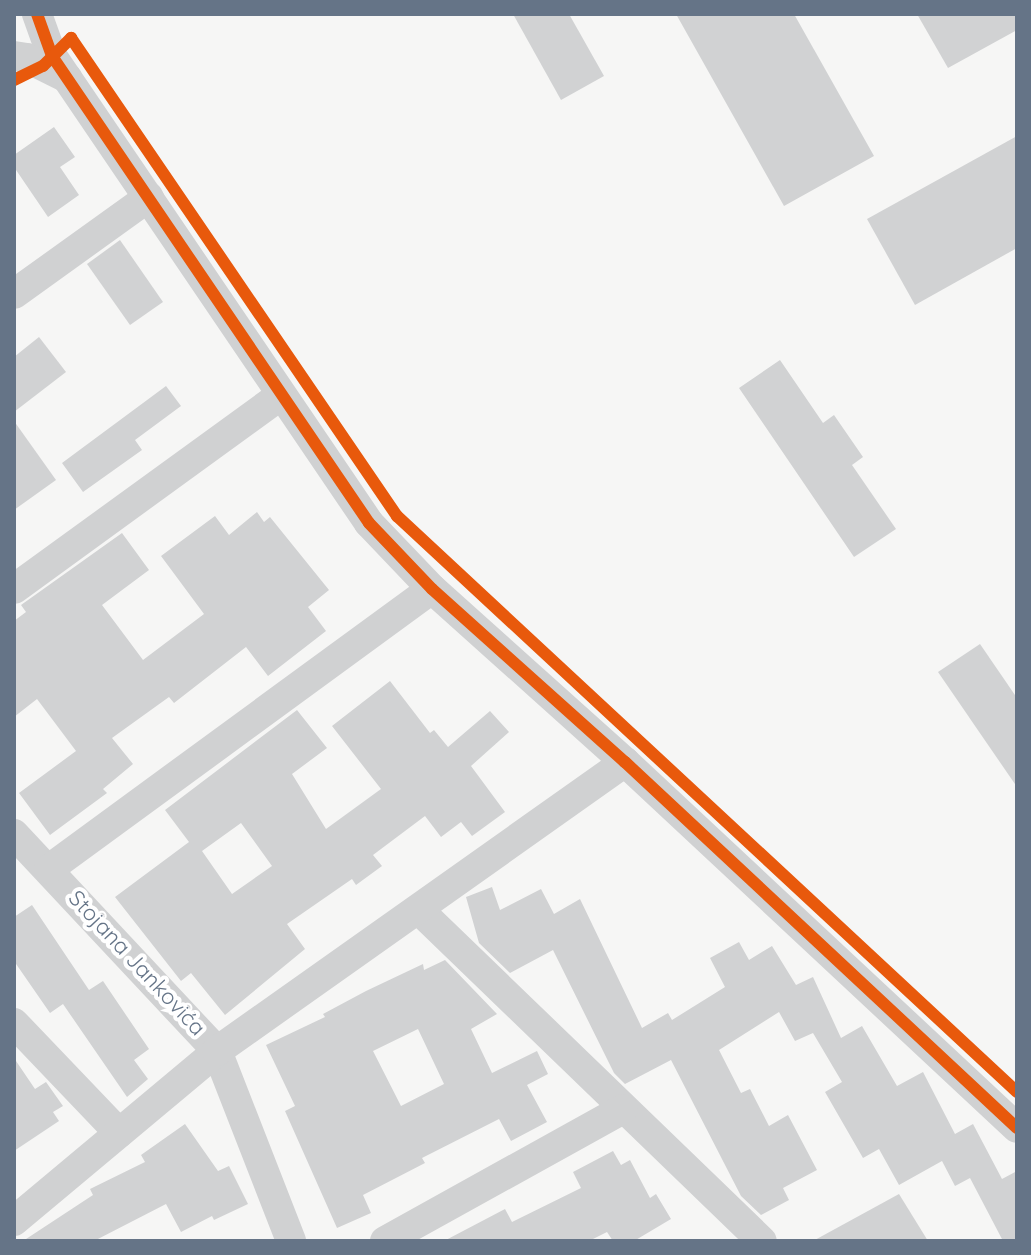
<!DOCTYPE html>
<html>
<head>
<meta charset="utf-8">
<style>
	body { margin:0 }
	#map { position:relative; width:1031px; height:1255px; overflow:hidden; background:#f6f6f5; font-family:Quicksand,sans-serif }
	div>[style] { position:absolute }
	.building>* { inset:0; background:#d1d2d3 }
	.minor>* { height:30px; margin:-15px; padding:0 15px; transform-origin:15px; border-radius:15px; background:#d0d1d2 }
	.cycleway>* { height:12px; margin:-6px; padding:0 6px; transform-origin:6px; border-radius:6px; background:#e8590c }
	span { translate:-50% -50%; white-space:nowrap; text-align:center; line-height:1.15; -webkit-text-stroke:8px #fff; paint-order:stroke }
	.street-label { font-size:22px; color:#657487 }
	.frame { position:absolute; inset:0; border:16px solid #657487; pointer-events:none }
</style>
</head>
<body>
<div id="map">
	<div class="building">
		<i style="clip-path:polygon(513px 14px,569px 14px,604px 76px,561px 100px)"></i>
		<i style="clip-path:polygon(676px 14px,794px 14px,874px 156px,784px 206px)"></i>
		<i style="clip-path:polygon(917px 14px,1017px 14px,1017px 30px,948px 68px)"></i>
		<i style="clip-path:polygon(54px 127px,75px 157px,60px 167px,79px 195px,48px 217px,14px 167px,14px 155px)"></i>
		<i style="clip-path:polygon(1017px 136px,1017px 248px,915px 305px,867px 219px)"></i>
		<i style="clip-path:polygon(120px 240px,163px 302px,130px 325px,87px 264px)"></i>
		<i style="clip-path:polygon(39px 337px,66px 372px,14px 412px,14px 357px)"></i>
		<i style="clip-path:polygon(780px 360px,823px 423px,834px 415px,863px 457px,852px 465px,896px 529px,854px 557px,739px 388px)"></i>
		<i style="clip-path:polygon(166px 386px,181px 406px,135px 440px,142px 450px,83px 492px,62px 463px)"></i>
		<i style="clip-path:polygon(14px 421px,56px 480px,14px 510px)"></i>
		<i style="clip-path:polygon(257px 512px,264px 522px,270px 517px,329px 590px,308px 607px,326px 631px,268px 676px,246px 647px,174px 703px,169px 697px,112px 738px,133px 764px,103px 789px,107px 793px,50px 835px,19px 793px,76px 751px,37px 699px,14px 717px,14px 621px,26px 612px,21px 605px,122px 533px,149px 570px,102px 605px,143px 660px,204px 614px,161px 556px,215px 516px,229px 535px)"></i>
		<i style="clip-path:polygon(980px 644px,1017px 698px,1017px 787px,938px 672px)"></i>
		<i style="clip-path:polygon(evenodd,390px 681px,430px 733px,434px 730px,448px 747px,490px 711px,509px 732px,471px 766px,505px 812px,472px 836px,461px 822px,441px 837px,425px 816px,373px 855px,382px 866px,356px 885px,352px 879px,287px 924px,305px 949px,225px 1015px,191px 973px,181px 981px,115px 897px,189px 842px,165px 810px,297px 710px,327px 748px,292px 774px,326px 829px,381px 789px,332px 726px,390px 681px,241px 823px,272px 866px,232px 894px,202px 851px,241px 823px)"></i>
		<i style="clip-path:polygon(492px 887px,500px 910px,541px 889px,554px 914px,580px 899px,642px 1028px,668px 1013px,672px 1020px,725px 987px,710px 958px,739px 942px,749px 960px,772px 946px,796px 985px,813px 977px,841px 1038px,862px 1026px,897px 1086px,923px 1072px,955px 1134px,973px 1124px,1002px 1179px,1017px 1171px,1017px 1241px,1003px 1241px,970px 1178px,955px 1186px,942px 1161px,899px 1185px,879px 1149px,863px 1158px,825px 1092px,842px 1082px,813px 1033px,795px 1041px,779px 1012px,719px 1050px,741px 1093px,750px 1089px,769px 1126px,788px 1115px,817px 1170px,783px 1188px,789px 1200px,761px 1215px,741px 1196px,671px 1060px,625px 1084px,614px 1073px,553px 950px,510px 973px,479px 943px,466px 897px)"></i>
		<i style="clip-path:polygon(32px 905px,89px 990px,103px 981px,149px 1049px,134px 1060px,148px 1079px,127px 1097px,63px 1004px,50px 1013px,14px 961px,14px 917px)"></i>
		<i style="clip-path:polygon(evenodd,445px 960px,497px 1014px,471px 1029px,492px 1073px,537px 1051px,548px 1074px,527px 1085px,547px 1122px,511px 1141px,499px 1119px,422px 1158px,425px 1163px,363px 1195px,371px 1213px,337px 1228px,285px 1111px,295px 1106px,266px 1045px,325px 1017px,323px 1014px,366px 991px,423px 964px,424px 970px,445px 960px,418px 1029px,444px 1084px,401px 1106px,373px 1051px,418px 1029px)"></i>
		<i style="clip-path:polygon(14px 1058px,35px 1089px,46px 1082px,63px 1106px,53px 1112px,59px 1121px,14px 1151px)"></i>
		<i style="clip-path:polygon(185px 1124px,218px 1171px,229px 1166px,248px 1204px,214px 1220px,212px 1216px,181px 1232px,166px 1204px,94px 1241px,23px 1241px,93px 1195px,90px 1189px,145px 1162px,141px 1155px)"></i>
		<i style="clip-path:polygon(613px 1151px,621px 1165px,630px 1160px,650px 1198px,656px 1194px,671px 1219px,634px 1241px,613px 1241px,607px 1232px,589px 1241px,444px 1241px,505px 1209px,512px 1222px,581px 1188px,573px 1172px)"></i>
		<i style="clip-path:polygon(899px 1194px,928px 1241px,813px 1241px)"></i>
	</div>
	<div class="minor">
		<i style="left:37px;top:14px;width:45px;rotate:70.3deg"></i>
		<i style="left:52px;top:56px;width:564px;rotate:55.83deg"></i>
		<i style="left:369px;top:523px;width:91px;rotate:46.3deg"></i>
		<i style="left:432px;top:589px;width:259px;rotate:41.9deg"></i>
		<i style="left:625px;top:762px;width:536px;rotate:43.04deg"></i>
		<i style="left:14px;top:56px;width:13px;rotate:9deg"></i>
		<i style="left:27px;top:58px;width:45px;rotate:26.6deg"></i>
		<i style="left:14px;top:294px;width:166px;rotate:-35.7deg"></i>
		<i style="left:14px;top:589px;width:330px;rotate:-36deg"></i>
		<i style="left:14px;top:834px;width:297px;rotate:46.9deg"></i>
		<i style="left:217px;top:1051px;width:204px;rotate:68.7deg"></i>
		<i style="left:49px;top:869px;width:474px;rotate:-36.2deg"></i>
		<i style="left:420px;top:911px;width:475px;rotate:44deg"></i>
		<i style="left:14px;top:1023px;width:152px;rotate:46.3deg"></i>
		<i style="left:14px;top:1221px;width:265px;rotate:-39.9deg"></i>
		<i style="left:217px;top:1051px;width:500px;rotate:-35.3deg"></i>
		<i style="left:385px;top:1241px;width:272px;rotate:-29deg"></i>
	</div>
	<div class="cycleway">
		<i style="left:37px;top:14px;width:45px;rotate:70.3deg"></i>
		<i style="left:52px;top:56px;width:564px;rotate:55.83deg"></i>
		<i style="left:369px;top:523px;width:91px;rotate:46.3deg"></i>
		<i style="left:432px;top:589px;width:259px;rotate:41.9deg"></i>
		<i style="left:625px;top:762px;width:536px;rotate:43.04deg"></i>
		<i style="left:14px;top:80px;width:32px;rotate:-26deg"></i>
		<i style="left:43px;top:66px;width:40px;rotate:-45deg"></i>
		<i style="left:71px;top:38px;width:579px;rotate:55.71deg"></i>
		<i style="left:397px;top:516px;width:846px;rotate:42.89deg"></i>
	</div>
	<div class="street-label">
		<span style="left:137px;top:963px;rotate:47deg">Stojana Jankovića</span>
	</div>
	<div class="frame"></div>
</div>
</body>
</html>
